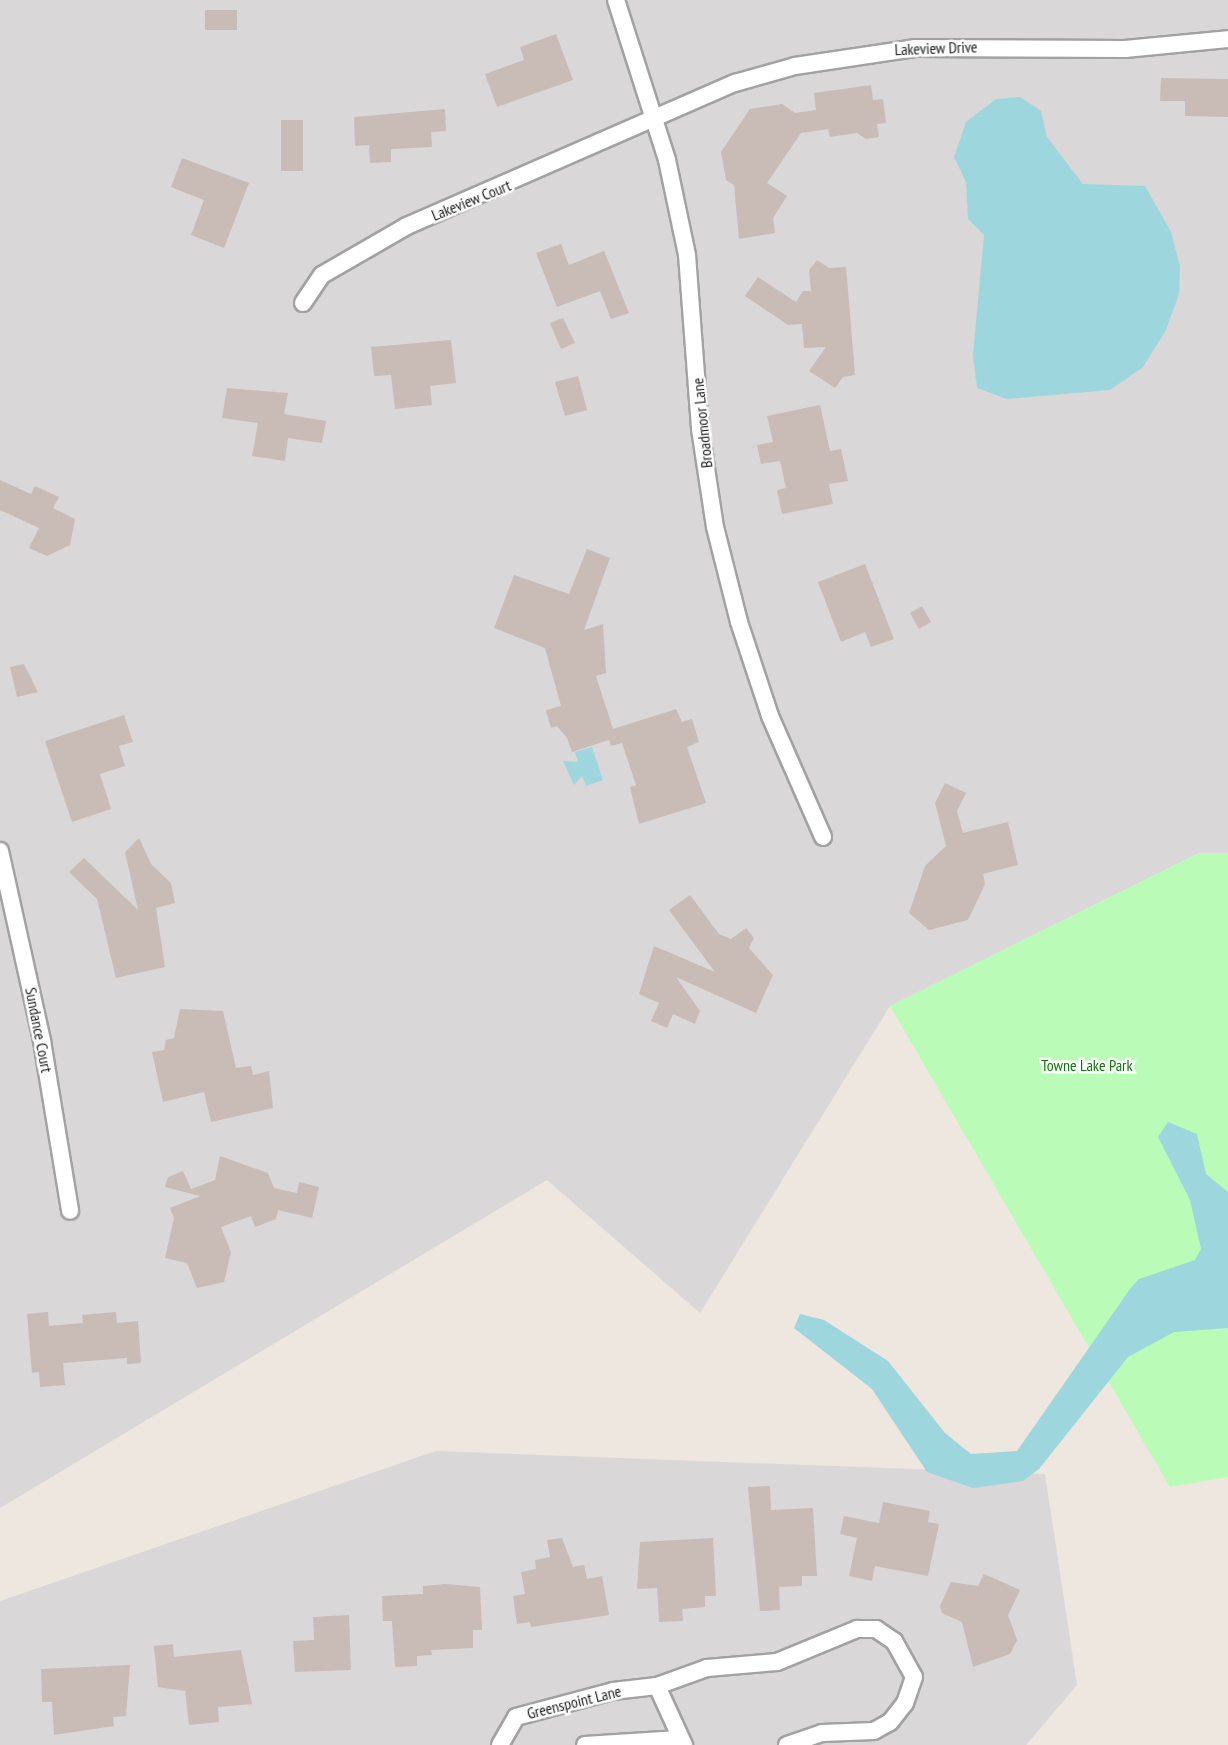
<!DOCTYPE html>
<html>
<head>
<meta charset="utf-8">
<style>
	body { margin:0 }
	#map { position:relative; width:1228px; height:1745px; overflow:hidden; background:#ede7df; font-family:"PT Sans Narrow",sans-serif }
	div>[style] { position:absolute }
	.residential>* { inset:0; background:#d9d7d8 }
	.park>* { inset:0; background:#bafbb8 }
	.water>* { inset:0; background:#9dd6dd }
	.building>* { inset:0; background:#c9bcb6 }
	.roads { filter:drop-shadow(2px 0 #a2a2a2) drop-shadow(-2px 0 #a2a2a2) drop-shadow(0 2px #a2a2a2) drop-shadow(0 -2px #a2a2a2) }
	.street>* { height:16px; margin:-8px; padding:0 8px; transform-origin:8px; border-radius:8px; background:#fff }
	span { translate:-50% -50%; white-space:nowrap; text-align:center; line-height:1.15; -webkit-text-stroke:5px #fff; paint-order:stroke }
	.street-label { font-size:16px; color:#1b1b1b }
	.park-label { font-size:16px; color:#0a7a07 }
</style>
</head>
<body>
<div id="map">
	<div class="residential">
		<i style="clip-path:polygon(0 0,1228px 0,1228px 853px,1199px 853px,890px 1006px,700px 1313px,547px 1180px,0 1508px)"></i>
		<i style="clip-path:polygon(436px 1451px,1045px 1474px,1077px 1685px,1026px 1745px,0 1745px,0 1601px)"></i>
	</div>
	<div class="park">
		<i style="clip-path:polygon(1199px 853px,1228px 853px,1228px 1477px,1170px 1487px,890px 1006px)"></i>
	</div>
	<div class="water">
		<i style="clip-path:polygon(1020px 97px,1041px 111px,1047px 137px,1083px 184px,1145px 186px,1171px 232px,1180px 266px,1179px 294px,1166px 330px,1143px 367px,1110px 390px,1007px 399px,977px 388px,973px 355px,984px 235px,968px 219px,966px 182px,954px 157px,966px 122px,996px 99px)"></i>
		<i style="clip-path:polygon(592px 747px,603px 780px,586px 786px,582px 776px,574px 785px,563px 761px,578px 762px,575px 752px)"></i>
		<i style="clip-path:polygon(1168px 1122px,1197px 1134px,1206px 1174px,1228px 1192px,1228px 1328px,1174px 1332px,1128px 1357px,1039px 1469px,1023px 1481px,973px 1488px,927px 1472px,872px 1389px,794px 1328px,800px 1314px,824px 1320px,888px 1361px,945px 1433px,971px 1454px,1017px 1451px,1130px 1289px,1139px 1279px,1195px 1260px,1201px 1249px,1190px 1200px,1158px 1137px)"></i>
	</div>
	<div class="building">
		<i style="clip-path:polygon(205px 10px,237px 10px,237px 30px,205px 30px)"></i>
		<i style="clip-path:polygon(556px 34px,573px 80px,497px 107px,485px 74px,524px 60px,520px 47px)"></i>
		<i style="clip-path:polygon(1161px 78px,1228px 79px,1228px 117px,1185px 116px,1185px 101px,1160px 101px)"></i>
		<i style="clip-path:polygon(871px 85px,873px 100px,883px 99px,886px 123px,877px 124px,879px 137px,866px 139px,857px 133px,830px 137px,828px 129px,801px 133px,767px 183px,787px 196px,773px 218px,775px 233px,739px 239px,734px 185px,726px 180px,721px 152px,750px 109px,782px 104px,795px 113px,816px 110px,814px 93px)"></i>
		<i style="clip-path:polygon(445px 109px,446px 131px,431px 132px,432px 147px,391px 149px,391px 162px,370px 163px,369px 145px,355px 146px,354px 117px)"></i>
		<i style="clip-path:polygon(281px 120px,303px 120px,303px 171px,281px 171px)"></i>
		<i style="clip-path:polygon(182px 158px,249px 183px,224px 248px,191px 235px,204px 200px,171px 187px)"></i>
		<i style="clip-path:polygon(561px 244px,569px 265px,604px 251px,629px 313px,611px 319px,600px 291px,557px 307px,536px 253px)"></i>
		<i style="clip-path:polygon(817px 260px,829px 268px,846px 267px,855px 375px,843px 377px,835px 388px,809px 371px,826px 347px,804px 348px,802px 324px,788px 325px,745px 296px,758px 277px,796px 302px,803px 291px,811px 291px,809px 270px)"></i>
		<i style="clip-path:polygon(563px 318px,575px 343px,561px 349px,550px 323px)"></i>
		<i style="clip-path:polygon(451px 340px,456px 383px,430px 386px,432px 405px,395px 409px,391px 375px,374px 376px,371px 347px)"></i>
		<i style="clip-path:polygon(578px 376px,587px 410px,565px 416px,555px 382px)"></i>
		<i style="clip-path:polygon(227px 388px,288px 393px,284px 414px,326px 421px,322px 443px,288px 438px,285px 461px,252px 456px,258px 423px,222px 418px)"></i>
		<i style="clip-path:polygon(820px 405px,830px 451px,841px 449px,848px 481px,829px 484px,833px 504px,782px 514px,777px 490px,786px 488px,780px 461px,761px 464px,757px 445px,773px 442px,767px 416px)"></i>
		<i style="clip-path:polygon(0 480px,31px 494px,35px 486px,59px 497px,53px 508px,75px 519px,70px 545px,47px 556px,29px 548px,39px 528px,0 510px)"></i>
		<i style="clip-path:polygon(587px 549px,610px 558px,584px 630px,603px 624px,606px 673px,596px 676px,613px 729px,676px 709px,682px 722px,692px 719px,699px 742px,687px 747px,706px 803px,639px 824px,630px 787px,636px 785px,622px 743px,611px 746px,609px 740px,572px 752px,567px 738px,557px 726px,551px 728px,546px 710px,561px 706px,545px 648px,494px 628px,514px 575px,569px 594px)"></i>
		<i style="clip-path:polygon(865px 564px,894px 639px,871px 647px,865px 632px,841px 642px,818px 582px)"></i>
		<i style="clip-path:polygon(922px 606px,931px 622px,919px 629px,910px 613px)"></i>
		<i style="clip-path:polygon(24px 664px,38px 692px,17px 697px,10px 667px)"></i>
		<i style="clip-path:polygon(124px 715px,133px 742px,119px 746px,125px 766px,100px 774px,111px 809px,72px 822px,45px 741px)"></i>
		<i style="clip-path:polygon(945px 783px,966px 793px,957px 811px,963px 833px,1008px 822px,1018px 865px,983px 874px,985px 884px,968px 920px,929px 930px,909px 913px,925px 866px,946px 846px,935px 803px)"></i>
		<i style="clip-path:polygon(139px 838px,151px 864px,171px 883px,175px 903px,156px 908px,165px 967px,116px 978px,97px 899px,69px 872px,84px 858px,138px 910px,125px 852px)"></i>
		<i style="clip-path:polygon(690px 895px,719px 934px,731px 939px,746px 928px,754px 938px,749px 948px,773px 975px,756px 1013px,676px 977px,700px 1011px,695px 1024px,673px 1014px,667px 1028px,651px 1021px,659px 1003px,639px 994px,654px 946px,715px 972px,669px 910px)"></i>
		<i style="clip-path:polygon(180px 1009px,223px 1011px,236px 1068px,251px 1066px,253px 1075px,269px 1071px,273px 1108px,211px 1122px,204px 1092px,163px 1102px,152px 1052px,164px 1050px,166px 1040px,174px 1038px)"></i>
		<i style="clip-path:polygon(220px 1156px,268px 1173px,274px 1188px,297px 1193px,299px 1182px,319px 1187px,312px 1218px,278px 1210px,276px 1219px,255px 1227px,251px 1216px,221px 1227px,231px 1252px,224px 1282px,197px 1288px,187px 1263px,165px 1258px,174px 1218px,170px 1208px,200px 1196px,165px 1187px,168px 1177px,183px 1171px,191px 1189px,215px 1180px)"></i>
		<i style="clip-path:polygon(48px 1312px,49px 1326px,83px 1323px,82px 1315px,116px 1312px,117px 1323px,138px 1321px,141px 1363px,127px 1364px,127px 1358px,63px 1363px,65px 1385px,40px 1387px,39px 1372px,32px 1373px,27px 1314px)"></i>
		<i style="clip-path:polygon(770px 1486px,771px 1510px,813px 1508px,817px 1576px,802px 1576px,802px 1586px,779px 1587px,780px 1610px,760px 1611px,748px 1487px)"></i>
		<i style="clip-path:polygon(883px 1502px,930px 1511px,928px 1522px,939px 1524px,928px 1576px,875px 1566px,872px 1581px,849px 1576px,857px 1538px,840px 1534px,844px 1516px,879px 1523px)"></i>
		<i style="clip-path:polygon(562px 1538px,573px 1567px,584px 1565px,587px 1579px,602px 1576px,609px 1615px,531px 1627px,530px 1622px,517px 1624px,513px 1596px,525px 1594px,521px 1572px,536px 1569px,535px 1560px,550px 1557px,547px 1540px)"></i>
		<i style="clip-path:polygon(713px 1538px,716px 1596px,705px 1596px,705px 1607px,682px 1609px,683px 1621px,659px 1622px,657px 1588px,637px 1589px,640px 1542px)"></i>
		<i style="clip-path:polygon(984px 1574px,1020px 1590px,1008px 1615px,1017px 1640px,1010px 1654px,973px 1667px,962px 1622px,942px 1613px,940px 1606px,951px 1582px,978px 1586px)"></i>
		<i style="clip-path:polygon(445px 1584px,480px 1587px,482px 1630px,473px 1630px,473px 1648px,431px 1650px,432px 1655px,417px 1656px,417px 1666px,395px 1667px,392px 1621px,383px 1621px,382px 1596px,423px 1594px,423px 1586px)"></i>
		<i style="clip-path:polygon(349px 1615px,351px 1670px,295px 1672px,293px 1641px,314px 1640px,313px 1617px)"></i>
		<i style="clip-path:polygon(173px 1644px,174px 1657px,241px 1650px,252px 1704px,218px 1707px,219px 1722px,189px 1725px,185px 1691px,158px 1687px,154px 1646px)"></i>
		<i style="clip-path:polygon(130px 1665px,126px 1716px,113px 1717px,114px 1726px,54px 1735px,52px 1702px,42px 1702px,41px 1669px)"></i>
	</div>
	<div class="roads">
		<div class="street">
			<i style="left:616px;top:0;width:168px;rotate:72.3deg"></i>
			<i style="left:667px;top:160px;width:97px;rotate:78.1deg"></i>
			<i style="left:687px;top:255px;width:174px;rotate:85.7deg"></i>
			<i style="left:700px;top:429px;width:99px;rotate:81.3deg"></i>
			<i style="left:715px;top:527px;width:98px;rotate:75.8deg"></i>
			<i style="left:739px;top:622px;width:99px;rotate:71.7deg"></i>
			<i style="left:770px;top:716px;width:132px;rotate:66.3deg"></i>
			<i style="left:303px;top:303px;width:34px;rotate:-56deg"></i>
			<i style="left:322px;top:275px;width:98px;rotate:-30deg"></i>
			<i style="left:407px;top:226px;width:358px;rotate:-23.6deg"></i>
			<i style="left:735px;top:83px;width:62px;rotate:-15.8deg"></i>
			<i style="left:795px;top:66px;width:121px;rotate:-8.5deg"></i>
			<i style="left:915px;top:48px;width:210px;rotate:0.3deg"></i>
			<i style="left:1125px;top:49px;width:103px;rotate:-5.5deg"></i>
			<i style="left:0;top:851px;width:195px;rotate:77.5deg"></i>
			<i style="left:42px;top:1041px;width:172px;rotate:80.6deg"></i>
			<i style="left:657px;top:1686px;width:65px;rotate:65.4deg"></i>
			<i style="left:500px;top:1745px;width:32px;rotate:-60deg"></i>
			<i style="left:516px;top:1717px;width:100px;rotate:-15deg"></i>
			<i style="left:613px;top:1691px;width:44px;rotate:-6.5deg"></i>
			<i style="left:657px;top:1686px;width:53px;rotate:-19.8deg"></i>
			<i style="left:707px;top:1668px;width:70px;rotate:-4.9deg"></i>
			<i style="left:777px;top:1662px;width:87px;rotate:-22.4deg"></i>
			<i style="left:857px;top:1629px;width:19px"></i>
			<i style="left:876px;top:1629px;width:22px;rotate:34deg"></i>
			<i style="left:894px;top:1641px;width:41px;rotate:60.9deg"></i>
			<i style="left:914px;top:1677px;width:28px;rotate:109deg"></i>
			<i style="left:905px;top:1703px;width:24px;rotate:128deg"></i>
			<i style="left:890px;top:1722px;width:18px;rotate:151deg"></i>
			<i style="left:874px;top:1731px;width:52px;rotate:177.8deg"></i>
			<i style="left:822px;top:1733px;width:37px;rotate:161deg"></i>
			<i style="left:585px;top:1745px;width:94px;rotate:-3.7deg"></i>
		</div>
	</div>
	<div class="street-label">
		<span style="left:936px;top:48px;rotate:-2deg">Lakeview Drive</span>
		<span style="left:471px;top:200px;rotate:-22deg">Lakeview Court</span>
		<span style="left:702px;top:423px;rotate:-96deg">Broadmoor Lane</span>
		<span style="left:39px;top:1030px;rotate:79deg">Sundance Court</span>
		<span style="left:574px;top:1702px;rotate:-14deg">Greenspoint Lane</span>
	</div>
	<div class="park-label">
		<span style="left:1087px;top:1065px">Towne Lake Park</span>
	</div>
</div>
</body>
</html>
